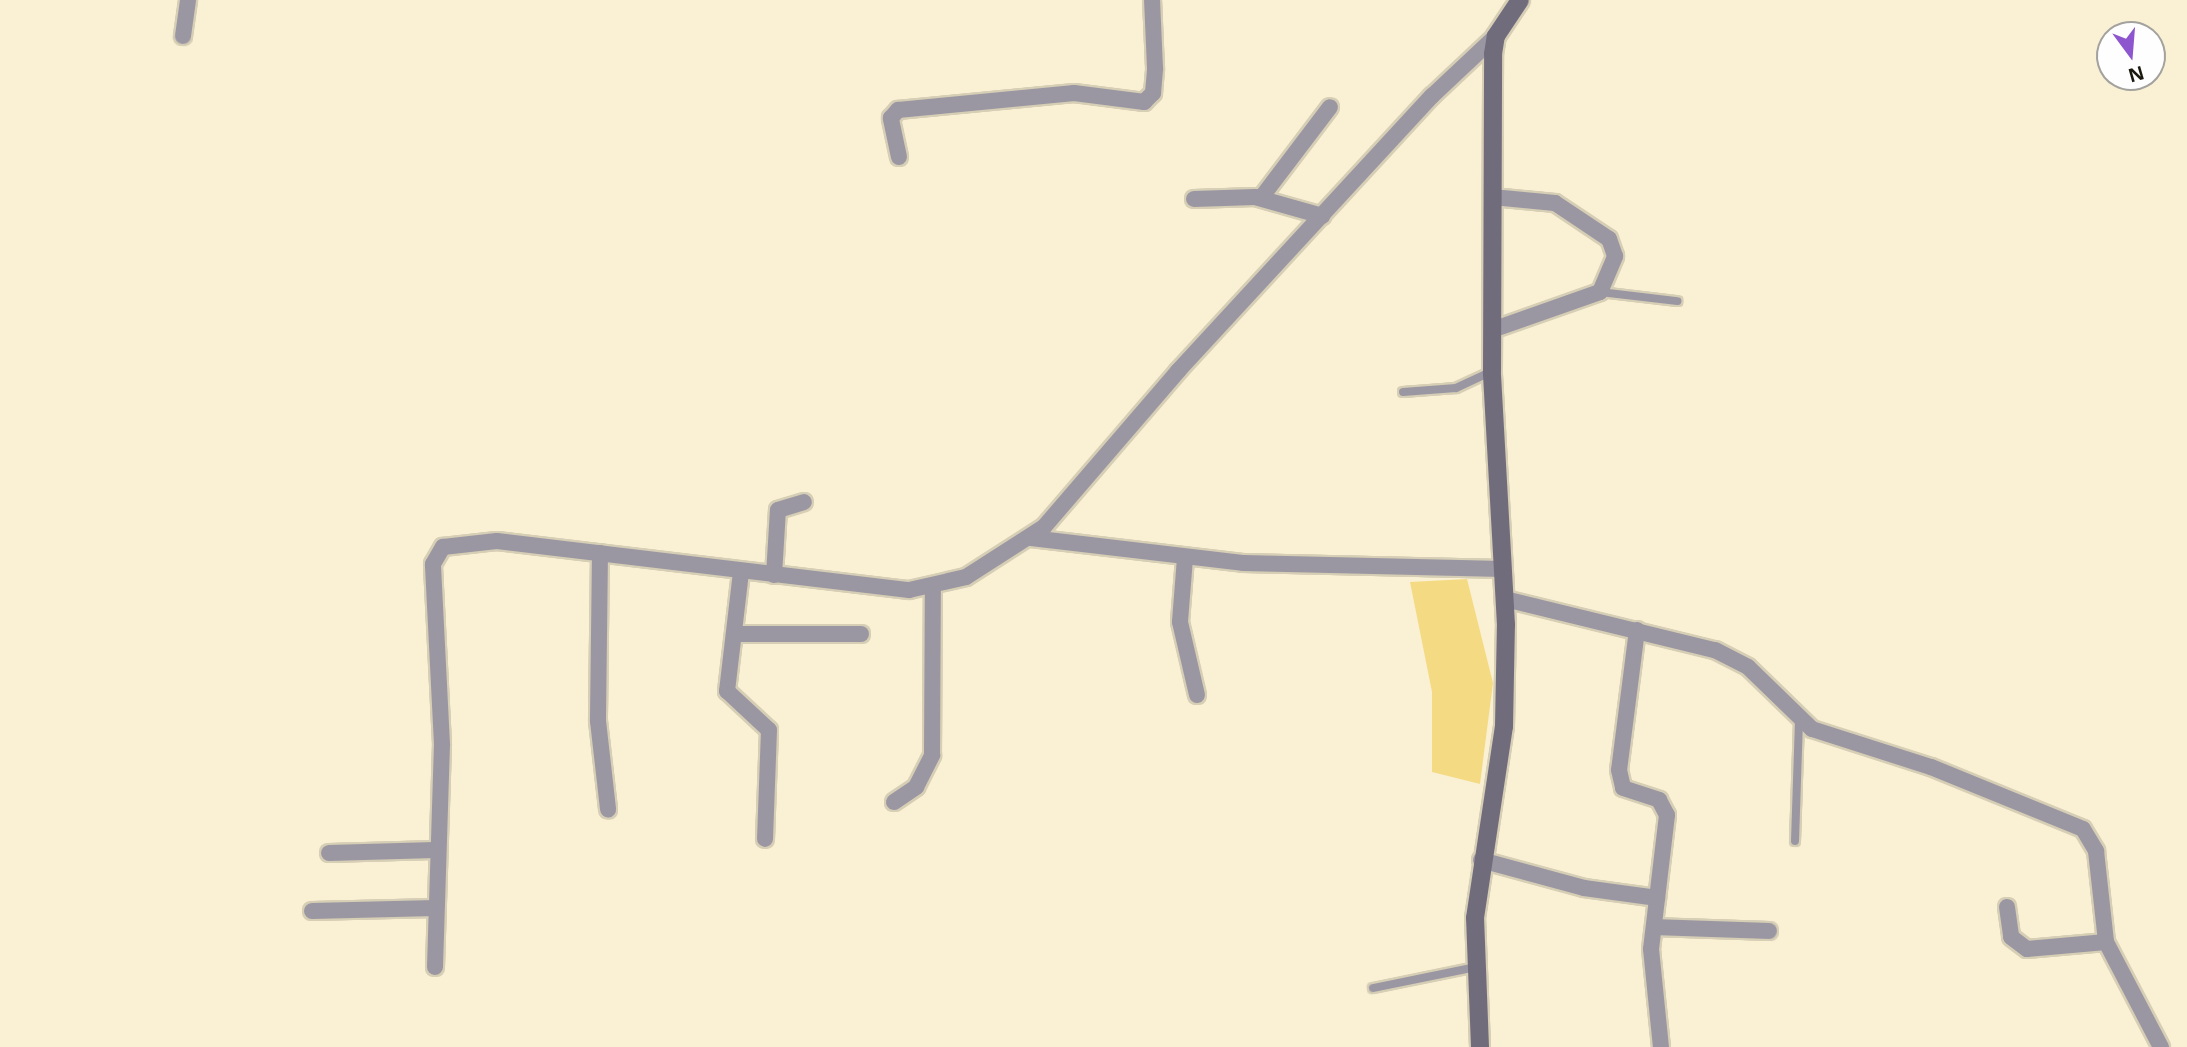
<!DOCTYPE html>
<html>
<head>
<meta charset="utf-8">
<style>
	body { margin:0 }
	#map { position:relative; width:2187px; height:1047px; overflow:hidden; background:#faf1d5; font-family:"Open Sans",sans-serif }
	div>[style] { position:absolute }
	.building>* { inset:0; background:#f5da84 }
	.roads { filter:drop-shadow(2px 0 #d6ceb5) drop-shadow(-2px 0 #d6ceb5) drop-shadow(0 2px #d6ceb5) drop-shadow(0 -2px #d6ceb5) }
	.service>* { height:8px; margin:-4px; padding:0 4px; transform-origin:4px; border-radius:4px; background:#9b97a2 }
	.minor>* { height:16px; margin:-8px; padding:0 8px; transform-origin:8px; border-radius:8px; background:#9b97a2 }
	.secondary>* { height:18px; margin:-9px; padding:0 9px; transform-origin:9px; border-radius:9px; background:#716c7c }
	span { translate:-50% -50%; white-space:nowrap; text-align:center; line-height:1.15; -webkit-text-stroke:5px #fefefe; paint-order:stroke }
	.north { position:absolute; left:2096px; top:21px; width:70px; height:70px; box-sizing:border-box; background:#fefefe; border:2px solid #a3a29e; border-radius:50%; rotate:164deg; font-size:19px; font-weight:700; line-height:28px; text-align:center; color:#1b180e }
	.north::after { content:''; display:block; margin:auto; width:24px; height:32px; background:#8d56ce; clip-path:polygon(50% 0,100% 100%,50% 72%,0 100%) }
</style>
</head>
<body>
<div id="map">
	<div class="building">
		<i style="clip-path:polygon(1467px 579px,1493px 683px,1480px 784px,1432px 772px,1432px 692px,1410px 582px)"></i>
	</div>
	<div class="roads">
		<div class="service">
			<i style="left:1600px;top:292px;width:78px;rotate:6.7deg"></i>
			<i style="left:1403px;top:392px;width:53px;rotate:-4.3deg"></i>
			<i style="left:1456px;top:388px;width:40px;rotate:-25deg"></i>
			<i style="left:1795px;top:841px;width:119px;rotate:-88.1deg"></i>
			<i style="left:1373px;top:988px;width:105px;rotate:-11.5deg"></i>
		</div>
		<div class="minor">
			<i style="left:183px;top:36px;width:36px;rotate:-82deg"></i>
			<i style="left:899px;top:157px;width:40px;rotate:-102deg"></i>
			<i style="left:891px;top:118px;width:11px;rotate:-49deg"></i>
			<i style="left:898px;top:110px;width:177px;rotate:-5.5deg"></i>
			<i style="left:1074px;top:93px;width:71px;rotate:7.3deg"></i>
			<i style="left:1144px;top:102px;width:13px;rotate:-45deg"></i>
			<i style="left:1153px;top:93px;width:25px;rotate:-85deg"></i>
			<i style="left:1155px;top:68px;width:68px;rotate:-92.5deg"></i>
			<i style="left:1261px;top:198px;width:114px;rotate:-52.8deg"></i>
			<i style="left:1194px;top:199px;width:61px;rotate:-1.9deg"></i>
			<i style="left:1255px;top:197px;width:70px;rotate:15.8deg"></i>
			<i style="left:1492px;top:330px;width:114px;rotate:-19.4deg"></i>
			<i style="left:1600px;top:292px;width:39px;rotate:-67deg"></i>
			<i style="left:1615px;top:256px;width:18px;rotate:-109deg"></i>
			<i style="left:1609px;top:239px;width:65px;rotate:-146.3deg"></i>
			<i style="left:1555px;top:203px;width:63px;rotate:-174.6deg"></i>
			<i style="left:1031px;top:538px;width:213px;rotate:6.7deg"></i>
			<i style="left:1243px;top:563px;width:260px;rotate:1.3deg"></i>
			<i style="left:600px;top:553px;width:168px;rotate:90.7deg"></i>
			<i style="left:598px;top:721px;width:89px;rotate:83.5deg"></i>
			<i style="left:1185px;top:558px;width:64px;rotate:94.5deg"></i>
			<i style="left:1180px;top:622px;width:75px;rotate:76.9deg"></i>
			<i style="left:741px;top:572px;width:120px;rotate:96.7deg"></i>
			<i style="left:727px;top:691px;width:57px;rotate:42.9deg"></i>
			<i style="left:769px;top:730px;width:109px;rotate:92.1deg"></i>
			<i style="left:774px;top:575px;width:65px;rotate:-86.5deg"></i>
			<i style="left:778px;top:510px;width:27px;rotate:-17deg"></i>
			<i style="left:1505px;top:599px;width:216px;rotate:13.7deg"></i>
			<i style="left:1715px;top:650px;width:37px;rotate:27deg"></i>
			<i style="left:1748px;top:667px;width:89px;rotate:44.1deg"></i>
			<i style="left:1812px;top:729px;width:125px;rotate:17.7deg"></i>
			<i style="left:1931px;top:767px;width:164px;rotate:22.2deg"></i>
			<i style="left:2083px;top:829px;width:26px;rotate:59deg"></i>
			<i style="left:2096px;top:851px;width:92px;rotate:83.7deg"></i>
			<i style="left:2106px;top:942px;width:119px;rotate:62.4deg"></i>
			<i style="left:1637px;top:630px;width:141px;rotate:97.3deg"></i>
			<i style="left:1619px;top:770px;width:18px;rotate:77deg"></i>
			<i style="left:1623px;top:788px;width:38px;rotate:18deg"></i>
			<i style="left:1659px;top:800px;width:17px;rotate:62deg"></i>
			<i style="left:1667px;top:815px;width:135px;rotate:96.8deg"></i>
			<i style="left:1651px;top:949px;width:99px;rotate:84.2deg"></i>
			<i style="left:735px;top:634px;width:126px"></i>
			<i style="left:894px;top:802px;width:27px;rotate:-34deg"></i>
			<i style="left:916px;top:787px;width:36px;rotate:-63deg"></i>
			<i style="left:932px;top:755px;width:168px;rotate:-89.7deg"></i>
			<i style="left:329px;top:853px;width:106px;rotate:-1.6deg"></i>
			<i style="left:1481px;top:860px;width:107px;rotate:15.2deg"></i>
			<i style="left:1584px;top:888px;width:74px;rotate:7.8deg"></i>
			<i style="left:2007px;top:907px;width:30px;rotate:82deg"></i>
			<i style="left:2011px;top:937px;width:20px;rotate:37deg"></i>
			<i style="left:2027px;top:949px;width:79px;rotate:-5.1deg"></i>
			<i style="left:312px;top:911px;width:123px;rotate:-1.4deg"></i>
			<i style="left:1654px;top:927px;width:115px;rotate:2deg"></i>
			<i style="left:435px;top:967px;width:223px;rotate:-88.2deg"></i>
			<i style="left:442px;top:744px;width:180px;rotate:-92.9deg"></i>
			<i style="left:433px;top:564px;width:20px;rotate:-60deg"></i>
			<i style="left:443px;top:547px;width:54px;rotate:-6.3deg"></i>
			<i style="left:497px;top:541px;width:415px;rotate:6.8deg"></i>
			<i style="left:909px;top:590px;width:58px;rotate:-12.8deg"></i>
			<i style="left:966px;top:577px;width:93px;rotate:-32.7deg"></i>
			<i style="left:1044px;top:527px;width:206px;rotate:-49.3deg"></i>
			<i style="left:1178px;top:371px;width:374px;rotate:-47.3deg"></i>
			<i style="left:1432px;top:96px;width:88px;rotate:-43.2deg"></i>
		</div>
		<div class="secondary">
			<i style="left:1480px;top:1047px;width:129px;rotate:-92.2deg"></i>
			<i style="left:1475px;top:918px;width:194px;rotate:-81.4deg"></i>
			<i style="left:1504px;top:726px;width:101px;rotate:-88.9deg"></i>
			<i style="left:1506px;top:625px;width:254px;rotate:-93.2deg"></i>
			<i style="left:1492px;top:371px;width:317px;rotate:-89.8deg"></i>
			<i style="left:1493px;top:54px;width:18px;rotate:-81deg"></i>
			<i style="left:1496px;top:36px;width:43px;rotate:-56.3deg"></i>
		</div>
	</div>
	<div class="north">N</div>
</div>
</body>
</html>
